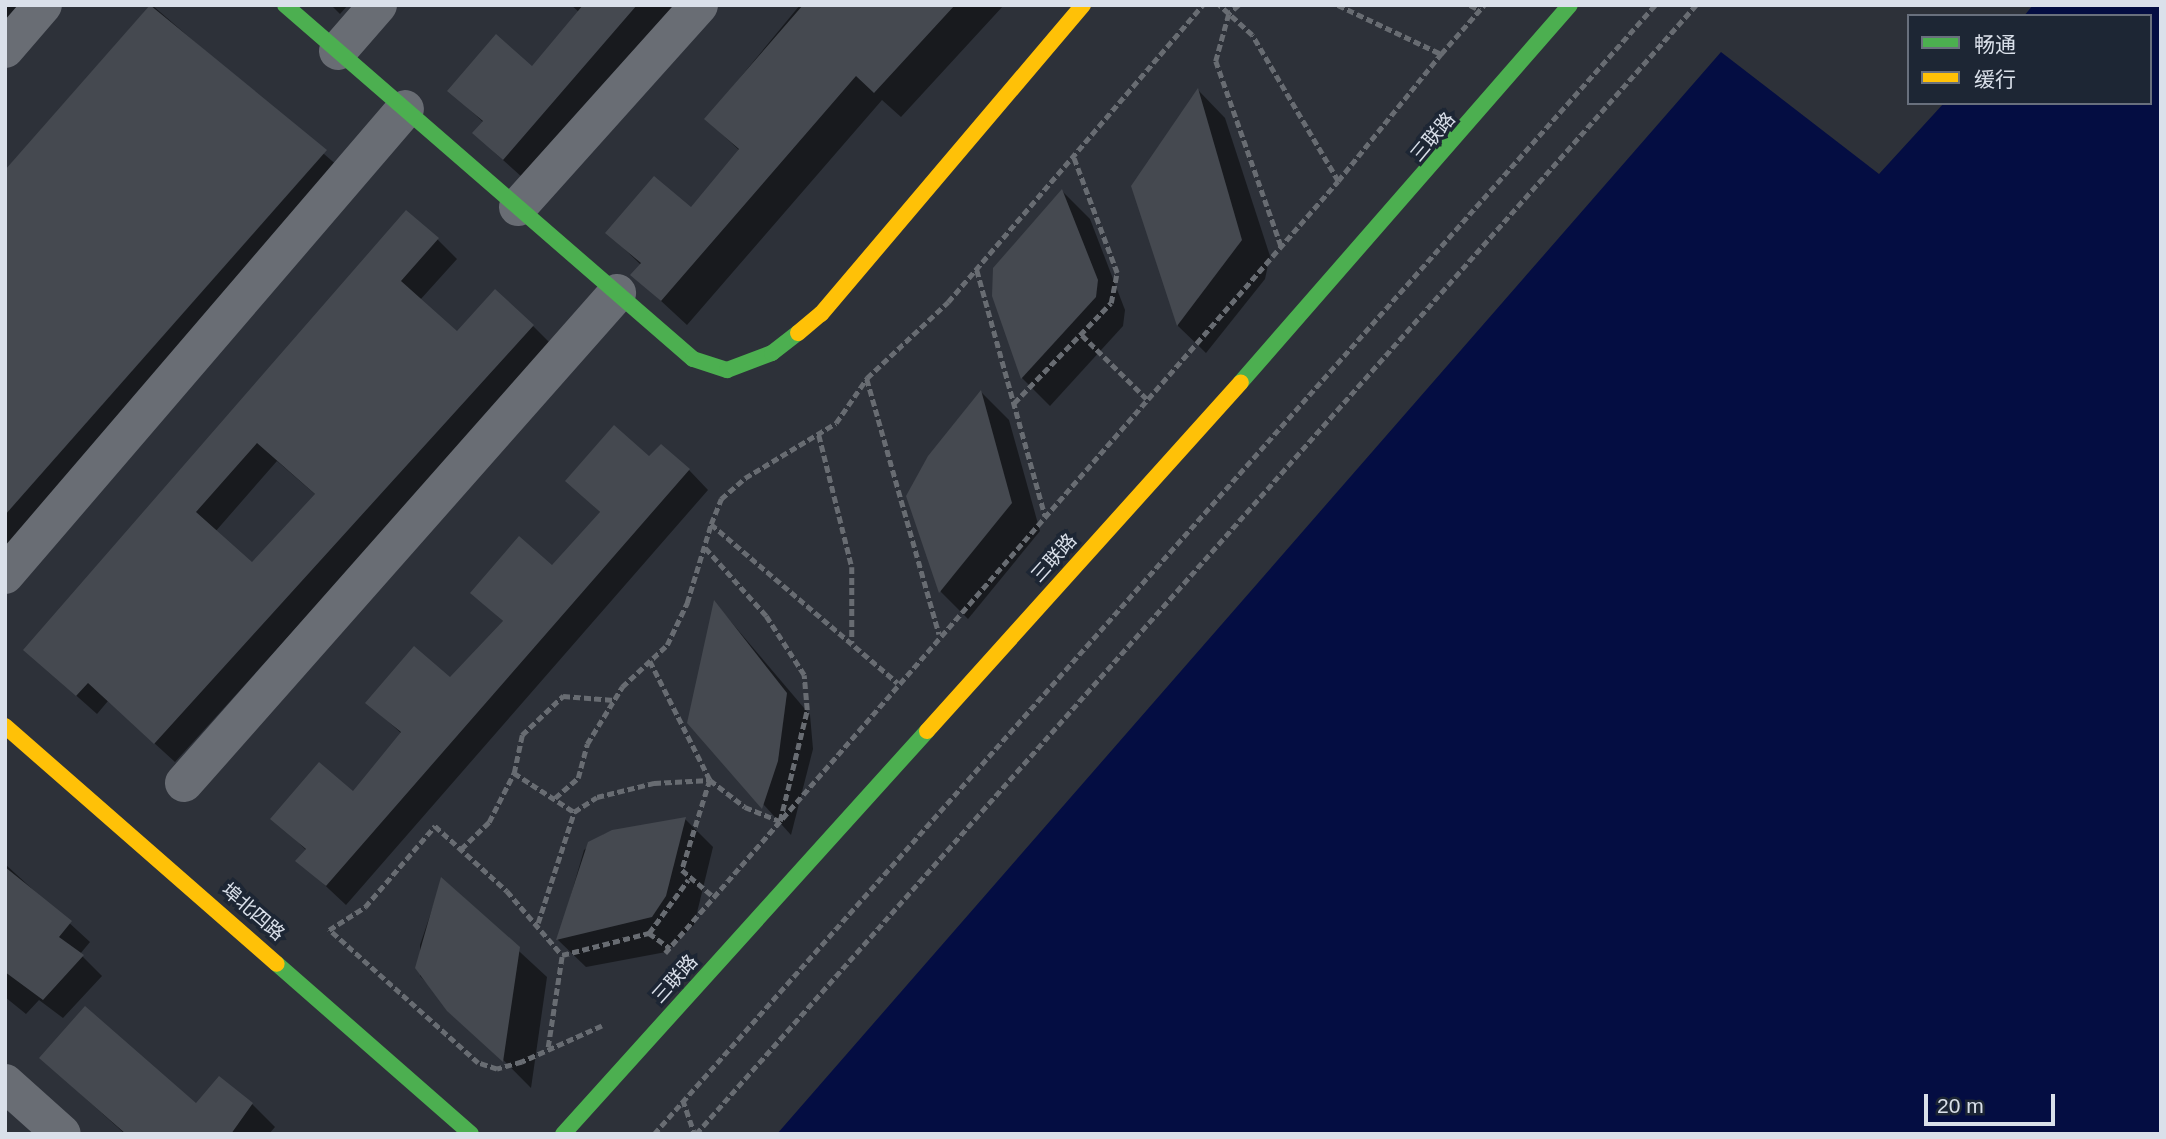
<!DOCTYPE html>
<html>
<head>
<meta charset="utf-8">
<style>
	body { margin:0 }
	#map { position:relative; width:2166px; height:1139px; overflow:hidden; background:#2d3139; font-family:Helvetica,"Noto Sans SC",sans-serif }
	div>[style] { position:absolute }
	.water>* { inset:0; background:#040d42 }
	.shadow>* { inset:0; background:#0007 }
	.building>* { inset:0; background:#454950 }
	.path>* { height:4.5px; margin-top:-2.25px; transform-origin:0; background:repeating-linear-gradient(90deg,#686c72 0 7px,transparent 0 10.5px) }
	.street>* { height:38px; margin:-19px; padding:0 19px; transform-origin:19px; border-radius:19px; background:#696d74 }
	.fast>* { height:16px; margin:-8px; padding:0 8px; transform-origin:8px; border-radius:8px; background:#4caf50 }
	.slow>* { height:16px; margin:-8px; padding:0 8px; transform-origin:8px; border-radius:8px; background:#ffc107 }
	span { translate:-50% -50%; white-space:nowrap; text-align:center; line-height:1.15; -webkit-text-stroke:7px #1d2634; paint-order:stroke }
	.street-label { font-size:19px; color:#dae0ea }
	.frame { position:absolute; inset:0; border:7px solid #dae0ea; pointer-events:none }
	.legend { position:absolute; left:1907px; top:14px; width:245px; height:91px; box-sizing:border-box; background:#1d2634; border:2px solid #69707d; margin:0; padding:9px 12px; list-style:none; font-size:21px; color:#dae0ea }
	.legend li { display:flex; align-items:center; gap:14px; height:35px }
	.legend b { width:35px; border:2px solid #69707d }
	.scale { position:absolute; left:1924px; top:1094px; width:131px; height:32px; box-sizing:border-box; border:4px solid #dae0ea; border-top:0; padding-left:9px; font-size:21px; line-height:24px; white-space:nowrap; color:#dae0ea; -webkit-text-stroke:5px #1d2634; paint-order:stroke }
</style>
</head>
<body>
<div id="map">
	<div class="water">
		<i style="clip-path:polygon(2033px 5px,2161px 5px,2161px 1134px,777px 1134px,1721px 52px,1879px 174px,1944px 103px,2150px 103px,2150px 16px,2024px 16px)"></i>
	</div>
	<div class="shadow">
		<i style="clip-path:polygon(5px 5px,49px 5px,5px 56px)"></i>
		<i style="clip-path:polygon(152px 5px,354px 180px,5px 575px,5px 173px)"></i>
		<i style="clip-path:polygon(331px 5px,348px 5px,340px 14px)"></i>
		<i style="clip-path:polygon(571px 5px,677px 5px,523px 178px,494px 152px,484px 123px,450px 91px,533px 68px,579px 12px)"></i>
		<i style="clip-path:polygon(800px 5px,1004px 5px,901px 117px,882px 100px,687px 325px,633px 275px,641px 265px,608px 233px,691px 209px,740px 151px,706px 119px)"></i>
		<i style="clip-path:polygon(1198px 90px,1225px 118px,1270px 256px,1265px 279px,1206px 353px,1178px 326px,1133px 187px)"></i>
		<i style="clip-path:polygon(1062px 191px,1090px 219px,1125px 310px,1123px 326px,1050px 406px,1022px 378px,994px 296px)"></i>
		<i style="clip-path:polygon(evenodd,437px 239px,457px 259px,420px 300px,457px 333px,533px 326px,552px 345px,175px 762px,108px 701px,97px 714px,25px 650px,437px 239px,277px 461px,316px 495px,252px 565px,215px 532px,277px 461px)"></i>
		<i style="clip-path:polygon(981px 392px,1009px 420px,1040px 531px,968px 619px,941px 592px,908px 496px)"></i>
		<i style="clip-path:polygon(650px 458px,689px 470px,708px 490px,346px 905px,298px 860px,307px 851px,273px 818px,353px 794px,402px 734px,368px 703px,450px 679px,504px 622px,472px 593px,552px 567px,601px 513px,567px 481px)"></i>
		<i style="clip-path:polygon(715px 603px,810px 715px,813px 749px,791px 835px,689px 722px)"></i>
		<i style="clip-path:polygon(685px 819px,713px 847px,694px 925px,666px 952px,586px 967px,558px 940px,584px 850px,604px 834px)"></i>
		<i style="clip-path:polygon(5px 864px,90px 942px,80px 954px,102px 976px,63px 1018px,39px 1000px,26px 1014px,5px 997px)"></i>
		<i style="clip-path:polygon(442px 880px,547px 977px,531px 1088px,420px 976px,420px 945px)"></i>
		<i style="clip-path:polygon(41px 1058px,196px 1105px,252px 1104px,275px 1127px,269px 1134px,125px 1134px)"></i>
	</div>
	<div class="building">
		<i style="clip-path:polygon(150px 5px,327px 150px,5px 515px,5px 170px)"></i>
		<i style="clip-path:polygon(583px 5px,637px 5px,503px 160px,472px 133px,483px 121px,447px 91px,496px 34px,532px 66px)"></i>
		<i style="clip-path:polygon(803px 5px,955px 5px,874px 93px,856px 76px,661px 301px,630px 275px,641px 263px,605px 233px,654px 176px,691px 207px,739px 149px,704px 119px)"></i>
		<i style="clip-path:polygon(1198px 88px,1242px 240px,1177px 326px,1131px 186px)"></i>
		<i style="clip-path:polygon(1062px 189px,1098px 280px,1096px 297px,1021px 379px,992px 296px,993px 268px)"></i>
		<i style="clip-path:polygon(evenodd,406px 210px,439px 238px,401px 281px,457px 331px,495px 289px,534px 325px,154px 744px,88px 683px,76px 696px,23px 650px,406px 210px,257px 443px,315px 494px,252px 562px,196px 512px,257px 443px)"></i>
		<i style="clip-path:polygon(981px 390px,1012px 503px,939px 593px,906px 496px,928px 456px)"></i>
		<i style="clip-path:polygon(614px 425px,649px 456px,661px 444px,690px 469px,326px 886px,295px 861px,306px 849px,270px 819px,319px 762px,353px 791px,401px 732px,365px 703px,414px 646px,450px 677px,503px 621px,470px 593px,519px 536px,552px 565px,600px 512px,565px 481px)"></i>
		<i style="clip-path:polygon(714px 600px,787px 693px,778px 761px,762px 809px,687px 723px)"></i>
		<i style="clip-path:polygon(686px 817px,666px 896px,652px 917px,556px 940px,588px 842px,612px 830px)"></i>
		<i style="clip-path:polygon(5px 867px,72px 921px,59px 937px,84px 955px,43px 1000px,5px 972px)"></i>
		<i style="clip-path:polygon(441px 877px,520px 947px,503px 1062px,447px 1011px,415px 968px)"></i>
		<i style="clip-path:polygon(85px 1006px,196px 1103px,219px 1076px,253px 1103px,231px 1134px,126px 1134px,39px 1058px)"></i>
	</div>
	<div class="path">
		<i style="left:1239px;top:5px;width:13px;rotate:138deg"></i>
		<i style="left:1229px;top:14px;width:49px;rotate:105.5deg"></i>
		<i style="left:1216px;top:61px;width:196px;rotate:70.6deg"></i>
		<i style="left:1338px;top:5px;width:114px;rotate:25.4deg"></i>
		<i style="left:1441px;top:54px;width:65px;rotate:-48.7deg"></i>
		<i style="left:1470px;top:5px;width:11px;rotate:27deg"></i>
		<i style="left:1338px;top:181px;width:164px;rotate:-51deg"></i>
		<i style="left:977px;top:270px;width:255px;rotate:74.5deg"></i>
		<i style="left:1082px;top:335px;width:91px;rotate:44.6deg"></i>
		<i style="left:867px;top:379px;width:265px;rotate:74.2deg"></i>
		<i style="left:1014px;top:403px;width:139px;rotate:-45.9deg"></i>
		<i style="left:1111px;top:303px;width:31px;rotate:-79deg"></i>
		<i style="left:1117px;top:273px;width:125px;rotate:-110.6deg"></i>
		<i style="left:819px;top:435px;width:136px;rotate:76deg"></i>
		<i style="left:852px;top:567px;width:76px;rotate:90deg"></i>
		<i style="left:711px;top:524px;width:27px;rotate:-68deg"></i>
		<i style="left:721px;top:499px;width:32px;rotate:-41deg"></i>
		<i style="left:745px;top:478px;width:106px;rotate:-31.1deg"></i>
		<i style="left:836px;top:423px;width:55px;rotate:-55.4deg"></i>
		<i style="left:867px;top:378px;width:111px;rotate:-43.2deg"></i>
		<i style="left:948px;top:302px;width:391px;rotate:-49.4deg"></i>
		<i style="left:650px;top:661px;width:133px;rotate:63.2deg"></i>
		<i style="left:710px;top:780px;width:44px;rotate:37.6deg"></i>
		<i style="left:745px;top:807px;width:38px;rotate:22deg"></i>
		<i style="left:780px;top:821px;width:114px;rotate:-76.3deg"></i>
		<i style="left:807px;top:710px;width:35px;rotate:-95deg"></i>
		<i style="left:804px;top:675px;width:70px;rotate:-122.8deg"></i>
		<i style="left:766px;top:616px;width:91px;rotate:-131.9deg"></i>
		<i style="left:514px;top:773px;width:39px;rotate:-78deg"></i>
		<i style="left:522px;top:735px;width:57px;rotate:-43.6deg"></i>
		<i style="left:563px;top:696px;width:51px;rotate:4.5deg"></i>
		<i style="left:555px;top:798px;width:30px;rotate:-41deg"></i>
		<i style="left:578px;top:778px;width:35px;rotate:-75deg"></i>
		<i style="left:587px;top:744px;width:67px;rotate:-58.4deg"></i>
		<i style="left:622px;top:687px;width:62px;rotate:-43deg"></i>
		<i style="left:667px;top:645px;width:47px;rotate:-64.5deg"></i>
		<i style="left:687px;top:603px;width:83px;rotate:-73.1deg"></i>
		<i style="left:711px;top:524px;width:245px;rotate:40.4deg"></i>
		<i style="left:461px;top:849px;width:39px;rotate:-44deg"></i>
		<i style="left:489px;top:822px;width:55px;rotate:-63deg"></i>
		<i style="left:514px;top:773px;width:72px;rotate:33deg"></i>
		<i style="left:538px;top:923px;width:117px;rotate:-72deg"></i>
		<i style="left:574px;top:812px;width:27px;rotate:-33deg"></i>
		<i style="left:597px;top:797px;width:59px;rotate:-13.8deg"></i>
		<i style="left:654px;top:783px;width:56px;rotate:-3.1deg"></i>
		<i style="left:710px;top:780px;width:94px;rotate:107.3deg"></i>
		<i style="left:682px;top:870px;width:42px;rotate:40.2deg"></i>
		<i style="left:649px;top:933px;width:66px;rotate:-53.7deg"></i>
		<i style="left:665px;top:953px;width:1024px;rotate:-48.92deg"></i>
		<i style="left:1338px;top:181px;width:169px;rotate:-120.5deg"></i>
		<i style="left:1252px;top:35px;width:45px;rotate:-137.7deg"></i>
		<i style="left:602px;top:1026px;width:88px;rotate:155.8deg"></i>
		<i style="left:522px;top:1062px;width:26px;rotate:164deg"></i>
		<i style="left:497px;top:1069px;width:20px;rotate:-162deg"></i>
		<i style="left:478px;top:1063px;width:200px;rotate:-138.2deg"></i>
		<i style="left:329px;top:930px;width:43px;rotate:-32.6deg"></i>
		<i style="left:365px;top:907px;width:107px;rotate:-49.2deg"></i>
		<i style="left:435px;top:826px;width:97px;rotate:42.1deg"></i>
		<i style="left:507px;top:891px;width:84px;rotate:49.3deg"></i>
		<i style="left:562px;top:955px;width:90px;rotate:-14.2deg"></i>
		<i style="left:649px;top:933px;width:26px;rotate:36deg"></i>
		<i style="left:548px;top:1047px;width:93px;rotate:-81.3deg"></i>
		<i style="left:683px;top:1100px;width:36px;rotate:71deg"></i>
		<i style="left:654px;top:1134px;width:1509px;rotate:-48.44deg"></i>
		<i style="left:696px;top:1134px;width:1508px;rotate:-48.47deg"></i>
	</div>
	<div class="street">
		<i style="left:5px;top:49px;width:58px;rotate:-49.2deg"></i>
		<i style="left:338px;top:51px;width:61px;rotate:-49deg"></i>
		<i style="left:518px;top:207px;width:271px;rotate:-48.1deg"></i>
		<i style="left:5px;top:575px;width:614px;rotate:-49.36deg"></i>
		<i style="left:184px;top:783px;width:654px;rotate:-48.53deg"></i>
		<i style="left:5px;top:1083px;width:76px;rotate:41.8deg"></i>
	</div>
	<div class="fast">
		<i style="left:285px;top:5px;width:540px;rotate:40.95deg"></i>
		<i style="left:693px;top:359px;width:36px;rotate:18deg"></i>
		<i style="left:727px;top:370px;width:48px;rotate:-20.7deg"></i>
		<i style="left:772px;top:353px;width:33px;rotate:-38deg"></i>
		<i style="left:1241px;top:382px;width:500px;rotate:-48.89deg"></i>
		<i style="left:277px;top:964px;width:258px;rotate:41.2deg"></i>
		<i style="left:563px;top:1134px;width:543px;rotate:-47.91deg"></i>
	</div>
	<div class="slow">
		<i style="left:798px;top:333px;width:30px;rotate:-40deg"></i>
		<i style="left:821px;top:314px;width:405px;rotate:-49.7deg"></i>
		<i style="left:5px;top:726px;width:361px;rotate:41.2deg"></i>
		<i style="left:927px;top:731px;width:469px;rotate:-48deg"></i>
	</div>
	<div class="street-label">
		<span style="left:1433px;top:137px;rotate:-50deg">三联路</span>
		<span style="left:1054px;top:558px;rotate:-48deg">三联路</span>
		<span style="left:253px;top:912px;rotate:41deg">埠北四路</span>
		<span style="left:675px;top:979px;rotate:-48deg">三联路</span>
	</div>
	<div class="frame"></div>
	<ul class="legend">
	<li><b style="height:9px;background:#4caf50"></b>畅通</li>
	<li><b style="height:9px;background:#ffc107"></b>缓行</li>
	</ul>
	<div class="scale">20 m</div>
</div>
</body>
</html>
